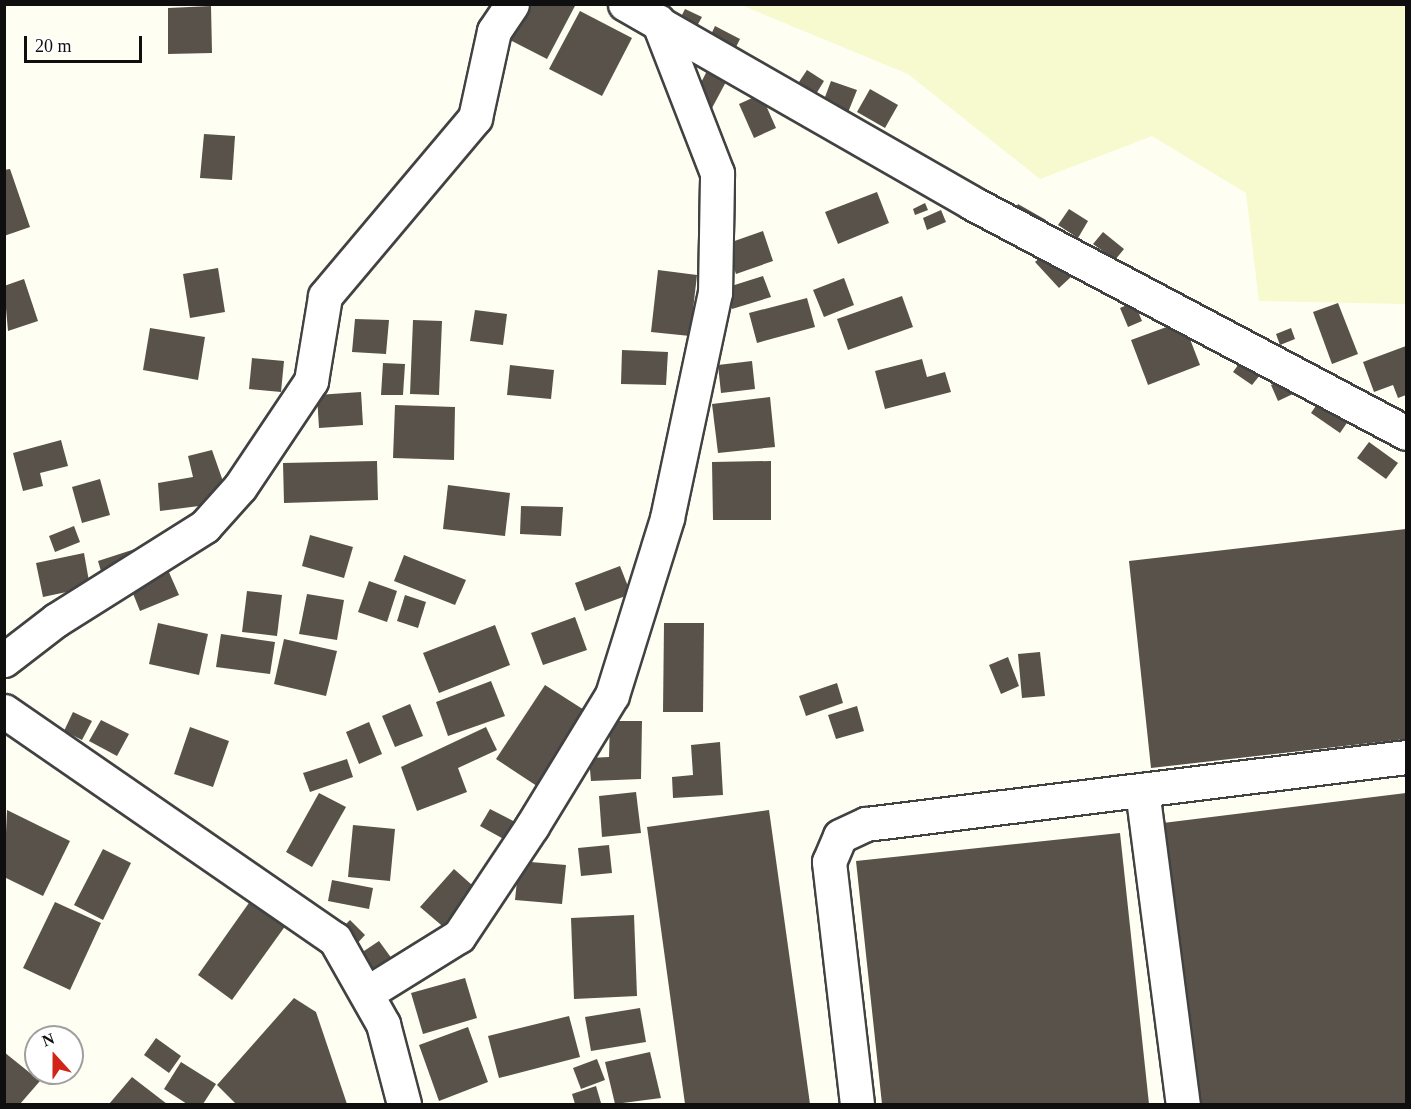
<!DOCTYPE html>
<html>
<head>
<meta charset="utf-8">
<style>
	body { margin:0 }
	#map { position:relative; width:1411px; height:1109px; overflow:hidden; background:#fffef2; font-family:"Times New Roman",serif }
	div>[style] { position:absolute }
	.farmland>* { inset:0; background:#f7f9ce }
	.building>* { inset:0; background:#59524a }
	.roads { filter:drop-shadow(2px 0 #424242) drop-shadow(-2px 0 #424242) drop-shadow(0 2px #424242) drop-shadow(0 -2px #424242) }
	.minor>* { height:33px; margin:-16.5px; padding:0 16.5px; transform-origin:16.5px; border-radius:16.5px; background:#fff }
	span { translate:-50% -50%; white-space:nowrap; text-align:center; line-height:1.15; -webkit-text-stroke:6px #fff; paint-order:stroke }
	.frame { position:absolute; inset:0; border:6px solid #0f0f0f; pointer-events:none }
	.north { position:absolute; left:24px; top:1025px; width:60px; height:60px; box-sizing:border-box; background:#fff; border:2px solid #9f9f9f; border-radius:50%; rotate:339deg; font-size:16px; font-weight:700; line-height:24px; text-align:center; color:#0f0f0f }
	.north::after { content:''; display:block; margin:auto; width:21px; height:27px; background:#d02517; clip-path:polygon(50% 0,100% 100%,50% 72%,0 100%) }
	.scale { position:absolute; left:24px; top:36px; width:118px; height:27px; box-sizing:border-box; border:3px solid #0f0f0f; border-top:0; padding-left:8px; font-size:18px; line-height:21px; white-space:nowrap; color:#0f0f0f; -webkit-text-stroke:4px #fff; paint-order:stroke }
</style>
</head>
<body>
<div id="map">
	<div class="farmland">
		<i style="clip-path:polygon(741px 5px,1406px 5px,1406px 304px,1259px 301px,1246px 193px,1152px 136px,1040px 179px,908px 74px)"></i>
	</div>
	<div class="building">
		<i style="clip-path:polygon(519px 4px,576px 4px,547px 59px,502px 36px)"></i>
		<i style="clip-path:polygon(211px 6px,212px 53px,168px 54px,168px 8px)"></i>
		<i style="clip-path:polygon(685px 9px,702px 17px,693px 33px,677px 25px)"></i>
		<i style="clip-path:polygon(580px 11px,632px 38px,602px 96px,549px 69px)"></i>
		<i style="clip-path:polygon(715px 26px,740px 39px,733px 53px,708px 41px)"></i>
		<i style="clip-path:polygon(708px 69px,727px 80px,712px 108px,693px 98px)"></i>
		<i style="clip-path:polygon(807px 70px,824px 81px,813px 99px,795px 88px)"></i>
		<i style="clip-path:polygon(831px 81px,857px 90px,847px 115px,822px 105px)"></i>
		<i style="clip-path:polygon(870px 89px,898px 105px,885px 128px,857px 112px)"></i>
		<i style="clip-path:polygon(761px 94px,776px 128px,754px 138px,739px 104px)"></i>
		<i style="clip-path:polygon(204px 134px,235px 136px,232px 180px,200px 178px)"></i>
		<i style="clip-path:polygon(10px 169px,30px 227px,4px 236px,4px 170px)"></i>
		<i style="clip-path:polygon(877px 192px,889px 223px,838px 244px,825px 212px)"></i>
		<i style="clip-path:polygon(925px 203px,928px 210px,915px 215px,913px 209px)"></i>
		<i style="clip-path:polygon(1018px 204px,1046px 220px,1040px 231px,1011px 216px)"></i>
		<i style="clip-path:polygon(1069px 209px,1088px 221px,1078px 238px,1058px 225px)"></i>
		<i style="clip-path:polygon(941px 210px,946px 222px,927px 230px,923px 218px)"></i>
		<i style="clip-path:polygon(763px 231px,773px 261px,736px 274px,726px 244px)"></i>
		<i style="clip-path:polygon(1103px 232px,1124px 249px,1115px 260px,1093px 244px)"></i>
		<i style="clip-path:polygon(1048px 251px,1072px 276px,1059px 288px,1035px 262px)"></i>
		<i style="clip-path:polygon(218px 268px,225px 312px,190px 318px,183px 274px)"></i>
		<i style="clip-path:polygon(658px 270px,697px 275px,690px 336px,651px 332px)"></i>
		<i style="clip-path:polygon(763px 276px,771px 297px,732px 309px,725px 288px)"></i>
		<i style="clip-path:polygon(844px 278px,854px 305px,824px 317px,813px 290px)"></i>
		<i style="clip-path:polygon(24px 279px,38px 321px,8px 331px,4px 286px)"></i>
		<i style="clip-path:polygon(902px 296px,913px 327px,848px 350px,837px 319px)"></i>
		<i style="clip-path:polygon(807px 298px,815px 327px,757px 343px,749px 313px)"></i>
		<i style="clip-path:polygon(1134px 302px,1142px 321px,1128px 327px,1120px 308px)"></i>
		<i style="clip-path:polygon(1338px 303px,1358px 354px,1332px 364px,1313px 312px)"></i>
		<i style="clip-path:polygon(475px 310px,507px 314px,503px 345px,470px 341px)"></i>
		<i style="clip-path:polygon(355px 319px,389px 320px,386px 354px,352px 352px)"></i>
		<i style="clip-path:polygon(413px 320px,442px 321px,439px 395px,410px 394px)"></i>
		<i style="clip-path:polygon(1183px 321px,1200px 365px,1148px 385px,1131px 340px)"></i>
		<i style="clip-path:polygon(150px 328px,205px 337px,198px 380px,143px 370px)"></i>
		<i style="clip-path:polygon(1291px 328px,1295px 339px,1280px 345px,1276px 334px)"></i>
		<i style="clip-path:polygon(1406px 346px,1406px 395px,1398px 398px,1393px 385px,1374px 392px,1363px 362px)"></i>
		<i style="clip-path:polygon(622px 350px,668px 352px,666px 385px,621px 384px)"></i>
		<i style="clip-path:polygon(252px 358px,284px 361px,281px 392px,249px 389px)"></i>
		<i style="clip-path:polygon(922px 359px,927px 377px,945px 372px,951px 392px,885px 409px,875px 371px)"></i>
		<i style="clip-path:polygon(752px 361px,755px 389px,721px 393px,718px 365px)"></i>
		<i style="clip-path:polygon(1241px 361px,1260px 375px,1252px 385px,1233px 372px)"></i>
		<i style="clip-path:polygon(383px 363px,405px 364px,403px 395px,381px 395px)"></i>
		<i style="clip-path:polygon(510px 365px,554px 370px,551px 399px,507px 395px)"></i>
		<i style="clip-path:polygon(1287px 377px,1295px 393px,1278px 401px,1271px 385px)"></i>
		<i style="clip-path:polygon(361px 392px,363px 425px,319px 428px,317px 395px)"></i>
		<i style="clip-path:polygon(770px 397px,775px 447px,718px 453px,712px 404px)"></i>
		<i style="clip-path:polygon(1322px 397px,1351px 417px,1340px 433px,1311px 413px)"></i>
		<i style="clip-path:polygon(395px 405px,455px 407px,454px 460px,393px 458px)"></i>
		<i style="clip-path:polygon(61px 440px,68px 466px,40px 473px,43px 486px,23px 491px,13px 453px)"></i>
		<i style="clip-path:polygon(1369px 442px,1398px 463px,1386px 479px,1357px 458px)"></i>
		<i style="clip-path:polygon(212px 450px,225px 487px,199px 506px,160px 511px,158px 483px,193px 477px,188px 456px)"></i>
		<i style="clip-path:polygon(377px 461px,378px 500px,284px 503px,283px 463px)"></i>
		<i style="clip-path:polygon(771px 461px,771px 520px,713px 520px,712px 462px)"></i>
		<i style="clip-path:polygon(100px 479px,110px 515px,82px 523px,72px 487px)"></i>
		<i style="clip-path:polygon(448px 485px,510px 493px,505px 536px,443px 529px)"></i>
		<i style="clip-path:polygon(521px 506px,563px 507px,561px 536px,520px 534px)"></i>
		<i style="clip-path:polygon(74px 526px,80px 542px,55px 552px,49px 536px)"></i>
		<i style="clip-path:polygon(1406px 529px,1406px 739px,1151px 768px,1129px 561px)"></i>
		<i style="clip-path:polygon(310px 535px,353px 547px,344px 578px,302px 566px)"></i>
		<i style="clip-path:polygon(135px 549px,140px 567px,103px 578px,98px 561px)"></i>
		<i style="clip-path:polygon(84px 553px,90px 587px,43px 597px,36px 563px)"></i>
		<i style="clip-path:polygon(404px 555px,466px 580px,455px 605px,394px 581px)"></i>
		<i style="clip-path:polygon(620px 566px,631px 594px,585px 611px,575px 583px)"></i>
		<i style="clip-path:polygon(168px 570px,179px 595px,140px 611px,130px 586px)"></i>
		<i style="clip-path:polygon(369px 581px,397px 591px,387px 622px,358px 612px)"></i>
		<i style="clip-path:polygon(247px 591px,282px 595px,277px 636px,242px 632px)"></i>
		<i style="clip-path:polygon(307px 594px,344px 600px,337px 640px,299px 634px)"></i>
		<i style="clip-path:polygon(405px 595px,426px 602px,418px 628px,397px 621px)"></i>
		<i style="clip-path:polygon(575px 617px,587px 650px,543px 665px,531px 633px)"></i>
		<i style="clip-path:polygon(158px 623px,208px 634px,199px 675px,149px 664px)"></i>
		<i style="clip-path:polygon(664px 623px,704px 623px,703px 712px,663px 712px)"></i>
		<i style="clip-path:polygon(495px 625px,510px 665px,439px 693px,423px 653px)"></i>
		<i style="clip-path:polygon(221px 634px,275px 642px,270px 674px,216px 667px)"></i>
		<i style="clip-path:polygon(284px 639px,337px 651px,326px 696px,274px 684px)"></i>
		<i style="clip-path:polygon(1040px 652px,1045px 696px,1022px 698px,1018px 654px)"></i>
		<i style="clip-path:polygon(1008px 657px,1019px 686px,1001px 694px,989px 665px)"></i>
		<i style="clip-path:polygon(491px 681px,505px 716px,448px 736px,436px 702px)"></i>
		<i style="clip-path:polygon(837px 683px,843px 703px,806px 716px,799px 696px)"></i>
		<i style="clip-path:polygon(545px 685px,592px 715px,543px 790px,496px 759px)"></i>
		<i style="clip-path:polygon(410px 704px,423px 736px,395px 747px,382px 716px)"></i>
		<i style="clip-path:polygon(857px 706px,864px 731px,836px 739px,828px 715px)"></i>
		<i style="clip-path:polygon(73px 712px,92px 721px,82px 740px,64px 731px)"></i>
		<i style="clip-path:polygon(101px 720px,129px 734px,117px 756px,89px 741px)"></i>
		<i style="clip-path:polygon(610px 721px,642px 721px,641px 779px,591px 781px,589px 758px,609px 757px)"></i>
		<i style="clip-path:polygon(369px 722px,382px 754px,359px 764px,346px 732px)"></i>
		<i style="clip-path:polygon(190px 727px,229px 741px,213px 787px,174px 774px)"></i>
		<i style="clip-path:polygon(486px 727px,497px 750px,458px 768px,467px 792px,417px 811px,401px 767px)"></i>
		<i style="clip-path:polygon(720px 742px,723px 795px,673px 798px,672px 777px,693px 775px,691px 745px)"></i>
		<i style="clip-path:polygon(347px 759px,353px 777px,310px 792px,303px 773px)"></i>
		<i style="clip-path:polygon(636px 792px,641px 833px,602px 837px,599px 796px)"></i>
		<i style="clip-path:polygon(319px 793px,346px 807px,312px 867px,286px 852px)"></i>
		<i style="clip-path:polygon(1406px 793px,1406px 1104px,1197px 1104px,1163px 823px)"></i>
		<i style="clip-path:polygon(490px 809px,521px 825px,511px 843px,480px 826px)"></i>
		<i style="clip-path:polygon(7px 810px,70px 841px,43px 896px,4px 877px)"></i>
		<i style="clip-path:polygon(769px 810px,810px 1104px,685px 1104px,647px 827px)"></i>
		<i style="clip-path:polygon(353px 825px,395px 829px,390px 881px,348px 877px)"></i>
		<i style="clip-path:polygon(1120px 833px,1149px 1104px,882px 1104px,856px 861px)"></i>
		<i style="clip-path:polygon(609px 845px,612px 873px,581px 876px,578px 848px)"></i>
		<i style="clip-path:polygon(103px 849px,131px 863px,103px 920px,74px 905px)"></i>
		<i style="clip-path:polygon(519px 861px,566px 865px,562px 904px,515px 900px)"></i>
		<i style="clip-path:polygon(454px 869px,481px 893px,447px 930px,420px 907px)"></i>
		<i style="clip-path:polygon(332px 880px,373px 888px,369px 909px,328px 901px)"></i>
		<i style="clip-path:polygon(251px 900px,286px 925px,232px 1000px,198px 975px)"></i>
		<i style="clip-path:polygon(55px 902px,101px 923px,70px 990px,23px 968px)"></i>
		<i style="clip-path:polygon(634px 915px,637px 996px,574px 999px,571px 918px)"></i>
		<i style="clip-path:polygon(350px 920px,365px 935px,353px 948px,338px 932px)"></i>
		<i style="clip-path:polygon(379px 941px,395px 963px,374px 978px,358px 955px)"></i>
		<i style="clip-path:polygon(465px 978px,477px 1018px,423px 1034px,411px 993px)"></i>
		<i style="clip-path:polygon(294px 998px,316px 1012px,347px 1104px,236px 1104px,217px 1085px)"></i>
		<i style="clip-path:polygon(640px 1008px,646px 1042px,591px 1051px,585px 1017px)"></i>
		<i style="clip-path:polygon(569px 1016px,580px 1057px,499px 1078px,488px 1036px)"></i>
		<i style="clip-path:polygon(468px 1027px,488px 1082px,439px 1101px,419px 1045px)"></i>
		<i style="clip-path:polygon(156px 1038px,181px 1056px,169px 1073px,144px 1055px)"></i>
		<i style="clip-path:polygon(4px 1052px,40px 1081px,20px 1104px,4px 1104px)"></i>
		<i style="clip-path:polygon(650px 1052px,661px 1098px,615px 1104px,605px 1062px)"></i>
		<i style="clip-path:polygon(597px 1059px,605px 1080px,581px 1089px,573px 1068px)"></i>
		<i style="clip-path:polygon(181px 1062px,216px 1084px,203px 1104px,187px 1104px,164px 1089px)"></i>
		<i style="clip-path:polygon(132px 1077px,167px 1104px,109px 1104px)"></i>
		<i style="clip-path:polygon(596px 1086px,601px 1103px,575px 1104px,572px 1094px)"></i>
	</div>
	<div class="roads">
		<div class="minor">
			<i style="left:625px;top:4px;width:400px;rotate:29.8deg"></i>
			<i style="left:972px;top:203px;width:491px;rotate:27.9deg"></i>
			<i style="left:4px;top:660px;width:66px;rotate:-37.6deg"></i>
			<i style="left:56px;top:620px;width:176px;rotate:-32.2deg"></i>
			<i style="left:205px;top:526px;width:52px;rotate:-48.1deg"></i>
			<i style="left:240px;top:487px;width:128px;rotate:-56.2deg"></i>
			<i style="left:311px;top:381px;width:86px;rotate:-80.6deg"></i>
			<i style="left:325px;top:296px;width:233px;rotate:-49.9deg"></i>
			<i style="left:475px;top:118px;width:89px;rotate:-77.7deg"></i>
			<i style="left:494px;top:31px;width:32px;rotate:-56deg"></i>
			<i style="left:4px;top:711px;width:402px;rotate:34.6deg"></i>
			<i style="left:335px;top:939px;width:98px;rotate:60.5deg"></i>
			<i style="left:383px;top:1024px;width:83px;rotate:75.3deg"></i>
			<i style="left:1142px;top:790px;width:317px;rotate:82.6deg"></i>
			<i style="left:367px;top:993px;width:108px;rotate:-31.8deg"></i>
			<i style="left:459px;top:936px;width:132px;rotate:-56.4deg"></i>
			<i style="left:532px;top:826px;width:153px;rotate:-58.6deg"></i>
			<i style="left:612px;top:695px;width:185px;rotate:-72.7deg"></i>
			<i style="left:667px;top:518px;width:230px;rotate:-78deg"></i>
			<i style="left:715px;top:293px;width:120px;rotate:-89deg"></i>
			<i style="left:717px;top:173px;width:163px;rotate:-111.2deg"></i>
			<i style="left:857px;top:1104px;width:244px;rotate:-96.6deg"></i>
			<i style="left:829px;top:862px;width:28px;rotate:-67deg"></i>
			<i style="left:840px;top:836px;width:29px;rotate:-25deg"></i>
			<i style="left:866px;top:824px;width:544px;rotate:-7.07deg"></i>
		</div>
	</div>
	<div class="frame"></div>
	<div class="north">N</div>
	<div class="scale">20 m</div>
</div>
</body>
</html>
